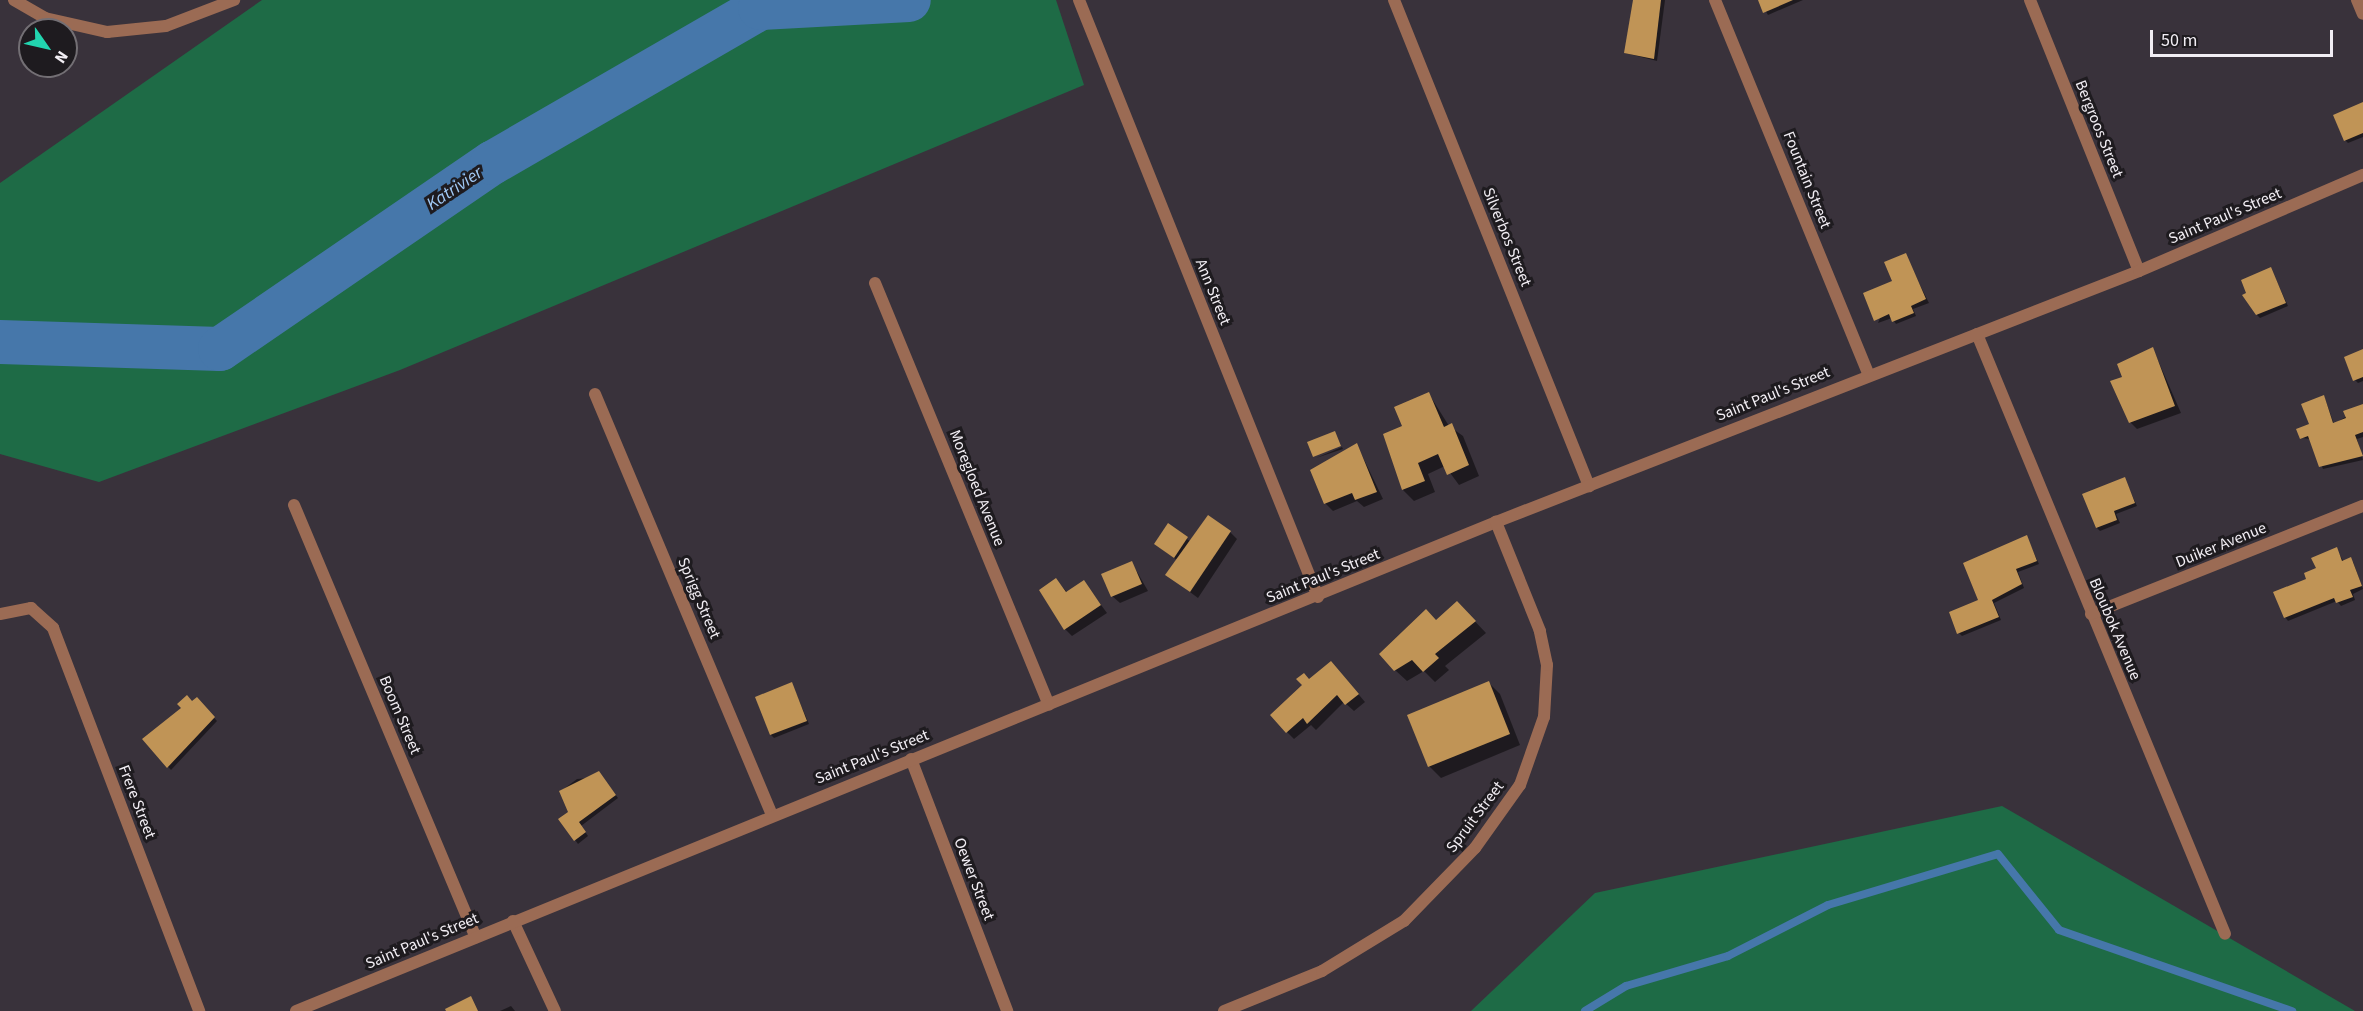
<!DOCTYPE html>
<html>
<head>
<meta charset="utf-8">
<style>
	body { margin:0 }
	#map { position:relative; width:2363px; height:1011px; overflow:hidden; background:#39323b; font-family:"Source Sans 3",sans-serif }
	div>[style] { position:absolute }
	.forest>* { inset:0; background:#1e6b46 }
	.shadow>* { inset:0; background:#0007 }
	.stream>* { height:8px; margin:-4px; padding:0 4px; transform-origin:4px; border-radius:4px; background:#4677aa }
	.river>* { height:44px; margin:-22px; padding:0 22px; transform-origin:22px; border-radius:22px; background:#4677aa }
	.building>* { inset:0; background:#c09456 }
	.minor>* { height:12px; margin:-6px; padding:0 6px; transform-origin:6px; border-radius:6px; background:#9b6b54 }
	span { translate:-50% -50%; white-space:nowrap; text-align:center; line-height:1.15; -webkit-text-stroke:6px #1e1b1f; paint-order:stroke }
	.street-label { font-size:16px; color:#f2eef4 }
	.water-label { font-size:18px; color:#a2caf6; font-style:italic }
	.north { position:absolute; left:18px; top:18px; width:60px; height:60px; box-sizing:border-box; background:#1e1b1f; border:2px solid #736f74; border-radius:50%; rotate:124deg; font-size:16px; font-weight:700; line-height:24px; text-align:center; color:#f2eef4 }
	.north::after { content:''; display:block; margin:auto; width:21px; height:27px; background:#22d5af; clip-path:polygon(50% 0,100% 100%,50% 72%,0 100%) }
	.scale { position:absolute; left:2150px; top:30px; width:183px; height:27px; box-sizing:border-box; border:3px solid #f2eef4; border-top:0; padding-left:8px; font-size:18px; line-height:21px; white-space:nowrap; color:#f2eef4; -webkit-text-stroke:4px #1e1b1f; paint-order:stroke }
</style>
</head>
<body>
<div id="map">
	<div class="forest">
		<i style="clip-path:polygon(262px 0,1056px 0,1084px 85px,400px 370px,99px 482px,0 454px,0 183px)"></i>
		<i style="clip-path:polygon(2002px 806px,2355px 1011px,1471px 1011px,1595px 893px)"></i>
	</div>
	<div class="shadow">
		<i style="clip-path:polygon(1635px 0,1665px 0,1657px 61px,1625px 53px)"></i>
		<i style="clip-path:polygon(1759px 0,1803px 0,1768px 15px)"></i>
		<i style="clip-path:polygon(2363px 104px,2363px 137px,2348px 143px,2345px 140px)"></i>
		<i style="clip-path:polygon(1905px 255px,1929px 303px,1913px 309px,1916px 316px,1896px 324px,1892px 318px,1878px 323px)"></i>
		<i style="clip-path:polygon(2271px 269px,2288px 306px,2260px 318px,2257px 315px)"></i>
		<i style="clip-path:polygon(2153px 349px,2181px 413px,2137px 429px,2130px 422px,2124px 378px)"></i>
		<i style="clip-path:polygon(2363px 351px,2363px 381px,2358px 383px,2355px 380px)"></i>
		<i style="clip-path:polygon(1429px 394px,1449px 426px,1463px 436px,1479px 476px,1459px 485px,1445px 466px,1428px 474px,1435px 492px,1414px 501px,1403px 490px,1385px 435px,1404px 427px)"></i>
		<i style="clip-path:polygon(2324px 396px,2334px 424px,2363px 406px,2363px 437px,2357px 439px,2363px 460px,2323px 469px,2310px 439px,2302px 438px)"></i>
		<i style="clip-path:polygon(1357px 445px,1383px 499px,1364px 507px,1357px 501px,1333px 511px,1325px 503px)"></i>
		<i style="clip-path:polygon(1342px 447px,1343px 449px,1316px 458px)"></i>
		<i style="clip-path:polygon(2124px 478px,2137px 506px,2116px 514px,2120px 523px,2100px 531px,2097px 528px)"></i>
		<i style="clip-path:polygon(1168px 525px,1191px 542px,1230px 532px,1237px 539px,1198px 598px,1167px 575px,1177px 560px,1159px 547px)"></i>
		<i style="clip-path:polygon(2026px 536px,2039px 564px,2018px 572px,2024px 588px,1994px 603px,2001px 620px,1962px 636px,1959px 633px)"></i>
		<i style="clip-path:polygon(2336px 549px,2344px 562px,2353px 562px,2363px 589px,2353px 594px,2355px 600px,2341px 606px,2337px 601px,2288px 621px,2285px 617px,2308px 579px)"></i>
		<i style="clip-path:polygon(1132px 563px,1148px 591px,1120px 603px,1112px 596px)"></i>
		<i style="clip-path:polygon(1056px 580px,1068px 593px,1084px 582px,1107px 613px,1072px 636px,1065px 629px)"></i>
		<i style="clip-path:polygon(1468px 614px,1486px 633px,1445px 666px,1449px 670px,1435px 682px,1424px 671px,1407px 681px,1395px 670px,1437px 622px)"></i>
		<i style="clip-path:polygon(1338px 670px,1365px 702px,1354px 711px,1344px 702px,1316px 730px,1311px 725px,1294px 739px,1287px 732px,1310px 680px)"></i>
		<i style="clip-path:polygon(1489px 683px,1500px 694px,1520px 745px,1441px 778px,1429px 766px,1409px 716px)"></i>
		<i style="clip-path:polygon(792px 684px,809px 724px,774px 738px,771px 735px)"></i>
		<i style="clip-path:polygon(197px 699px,217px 721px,171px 770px,144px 740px)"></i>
		<i style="clip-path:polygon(602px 777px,618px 798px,581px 826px,588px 836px,578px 844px,560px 819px,569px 813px,561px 791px,577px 779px)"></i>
		<i style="clip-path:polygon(511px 1006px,515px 1011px,500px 1011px)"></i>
	</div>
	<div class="stream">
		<i style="left:1585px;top:1011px;width:48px;rotate:-31.4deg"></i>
		<i style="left:1626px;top:986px;width:106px;rotate:-16.4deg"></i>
		<i style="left:1728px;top:956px;width:112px;rotate:-27deg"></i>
		<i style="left:1828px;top:905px;width:177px;rotate:-16.7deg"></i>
		<i style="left:1998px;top:854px;width:97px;rotate:51.2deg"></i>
		<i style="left:2059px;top:930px;width:247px;rotate:19.2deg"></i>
	</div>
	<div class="river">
		<i style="left:0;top:342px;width:220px;rotate:1.8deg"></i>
		<i style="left:220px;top:349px;width:330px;rotate:-34.4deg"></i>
		<i style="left:492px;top:163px;width:310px;rotate:-30deg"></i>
		<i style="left:760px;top:8px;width:149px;rotate:-3.1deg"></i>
	</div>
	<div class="building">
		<i style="clip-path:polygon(1633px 0,1661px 0,1654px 59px,1624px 53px)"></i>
		<i style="clip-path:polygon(1758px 0,1793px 0,1763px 13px)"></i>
		<i style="clip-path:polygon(2363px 102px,2363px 133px,2344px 141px,2333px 115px)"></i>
		<i style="clip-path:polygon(1906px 253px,1926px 299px,1911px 306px,1914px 313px,1892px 322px,1889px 314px,1874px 321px,1863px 293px,1892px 281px,1884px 262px)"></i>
		<i style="clip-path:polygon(2271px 267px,2286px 303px,2256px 315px,2242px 295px,2246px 293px,2241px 280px)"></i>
		<i style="clip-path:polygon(2153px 347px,2175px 406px,2129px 423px,2110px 381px,2122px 377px,2117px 364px)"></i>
		<i style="clip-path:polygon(2363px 349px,2363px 377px,2353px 381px,2344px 357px)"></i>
		<i style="clip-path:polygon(1429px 392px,1444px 427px,1452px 423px,1469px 465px,1447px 475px,1438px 454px,1418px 463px,1425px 481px,1402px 490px,1383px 434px,1402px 426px,1394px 407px)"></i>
		<i style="clip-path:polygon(2324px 395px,2333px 423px,2346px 418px,2343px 411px,2363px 404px,2363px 432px,2355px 435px,2363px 456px,2319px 467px,2308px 436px,2300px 439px,2296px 429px,2309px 424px,2301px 404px)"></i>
		<i style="clip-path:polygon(1335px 431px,1341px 446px,1313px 457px,1307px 442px)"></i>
		<i style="clip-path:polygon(1357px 443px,1377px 492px,1355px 500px,1352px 493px,1324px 504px,1310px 470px)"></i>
		<i style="clip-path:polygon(2125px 477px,2135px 503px,2114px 511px,2117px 520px,2096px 528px,2082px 494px)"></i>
		<i style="clip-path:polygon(1208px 515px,1231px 531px,1190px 592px,1165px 575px)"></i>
		<i style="clip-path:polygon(1168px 523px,1188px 537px,1174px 558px,1154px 544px)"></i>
		<i style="clip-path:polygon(2027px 535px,2037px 561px,2016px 569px,2022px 584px,1992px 600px,1999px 617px,1957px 634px,1949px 612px,1978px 600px,1963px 563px)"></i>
		<i style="clip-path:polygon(2337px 547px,2342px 561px,2351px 557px,2362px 586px,2350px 590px,2353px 597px,2336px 603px,2334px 598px,2284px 618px,2273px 592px,2306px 579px,2304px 573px,2316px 568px,2311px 558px)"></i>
		<i style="clip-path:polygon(1132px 561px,1142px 584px,1111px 597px,1101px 574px)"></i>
		<i style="clip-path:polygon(1056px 578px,1066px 592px,1084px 580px,1101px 605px,1064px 630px,1039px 590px)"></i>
		<i style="clip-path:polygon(1457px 601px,1476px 621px,1435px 654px,1439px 658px,1423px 672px,1412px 660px,1394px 671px,1379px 654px,1426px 609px,1436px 620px)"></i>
		<i style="clip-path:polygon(1331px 661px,1359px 694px,1345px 705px,1337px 695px,1307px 724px,1303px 718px,1286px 733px,1270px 715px,1302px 685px,1296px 679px,1304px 673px,1309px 679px)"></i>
		<i style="clip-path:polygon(1489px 681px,1510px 734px,1428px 767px,1407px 715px)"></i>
		<i style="clip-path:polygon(792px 682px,807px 721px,770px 735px,755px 697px)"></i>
		<i style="clip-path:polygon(187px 695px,192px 701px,197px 697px,215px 717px,167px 768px,142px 739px,181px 708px,177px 704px)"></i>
		<i style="clip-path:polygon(599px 771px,616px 795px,579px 822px,586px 832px,574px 841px,558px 819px,568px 812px,559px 791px)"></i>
		<i style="clip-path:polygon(471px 996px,478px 1011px,446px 1011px,445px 1009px)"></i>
	</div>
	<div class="minor">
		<i style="left:14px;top:0;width:36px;rotate:30deg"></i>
		<i style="left:45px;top:18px;width:64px;rotate:12.7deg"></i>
		<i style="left:107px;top:32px;width:59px;rotate:-5.8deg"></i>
		<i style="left:166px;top:26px;width:73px;rotate:-20.9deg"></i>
		<i style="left:1079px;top:0;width:643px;rotate:68.18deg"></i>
		<i style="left:1394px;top:0;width:524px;rotate:68.14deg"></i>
		<i style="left:1715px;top:0;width:403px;rotate:67.7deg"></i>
		<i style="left:2030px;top:0;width:292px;rotate:68.1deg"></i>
		<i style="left:2357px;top:0;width:15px;rotate:67deg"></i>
		<i style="left:875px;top:283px;width:456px;rotate:67.6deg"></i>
		<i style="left:1977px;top:334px;width:649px;rotate:67.54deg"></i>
		<i style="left:595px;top:394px;width:457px;rotate:67.2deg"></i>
		<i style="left:294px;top:505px;width:469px;rotate:67.2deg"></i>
		<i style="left:0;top:614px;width:32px;rotate:-11deg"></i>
		<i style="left:31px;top:608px;width:30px;rotate:42deg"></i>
		<i style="left:53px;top:628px;width:410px;rotate:69.1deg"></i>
		<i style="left:2091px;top:614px;width:293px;rotate:-21.7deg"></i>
		<i style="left:911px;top:759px;width:270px;rotate:69.1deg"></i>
		<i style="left:513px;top:921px;width:99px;rotate:65deg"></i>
		<i style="left:296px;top:1011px;width:1296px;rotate:-22.17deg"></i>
		<i style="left:1496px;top:522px;width:690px;rotate:-21.32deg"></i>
		<i style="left:2139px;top:271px;width:244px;rotate:-23.2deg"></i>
		<i style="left:1224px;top:1011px;width:106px;rotate:-22.2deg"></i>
		<i style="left:1322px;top:971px;width:96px;rotate:-31.4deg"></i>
		<i style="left:1404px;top:921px;width:102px;rotate:-45.8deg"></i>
		<i style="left:1475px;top:848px;width:77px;rotate:-54.5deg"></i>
		<i style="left:1520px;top:785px;width:72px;rotate:-70.6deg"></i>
		<i style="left:1544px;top:717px;width:52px;rotate:-86.7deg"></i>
		<i style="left:1547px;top:665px;width:35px;rotate:-102deg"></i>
		<i style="left:1540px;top:631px;width:118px;rotate:-112deg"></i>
	</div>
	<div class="street-label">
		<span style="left:2099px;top:129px;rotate:68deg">Bergroos Street</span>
		<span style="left:1807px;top:180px;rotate:68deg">Fountain Street</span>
		<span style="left:2225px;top:216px;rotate:-23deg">Saint Paul's Street</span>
		<span style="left:1507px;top:237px;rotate:68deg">Silverbos Street</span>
		<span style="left:1213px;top:292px;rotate:68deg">Ann Street</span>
		<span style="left:1773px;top:394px;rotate:-22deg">Saint Paul's Street</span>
		<span style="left:977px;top:488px;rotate:68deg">Moregloed Avenue</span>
		<span style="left:2221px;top:545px;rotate:-22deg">Duiker Avenue</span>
		<span style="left:1323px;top:576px;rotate:-22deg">Saint Paul's Street</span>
		<span style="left:699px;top:598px;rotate:67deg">Sprigg Street</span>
		<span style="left:2115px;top:629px;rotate:67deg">Bloubok Avenue</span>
		<span style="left:400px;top:715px;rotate:67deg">Boom Street</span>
		<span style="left:872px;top:757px;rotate:-22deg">Saint Paul's Street</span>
		<span style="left:137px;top:802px;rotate:69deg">Frere Street</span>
		<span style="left:1475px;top:817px;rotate:-53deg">Spruit Street</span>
		<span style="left:974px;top:879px;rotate:69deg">Oewer Street</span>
		<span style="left:422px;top:941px;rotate:-23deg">Saint Paul's Street</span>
	</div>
	<div class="water-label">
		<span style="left:455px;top:189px;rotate:-34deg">Katrivier</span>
	</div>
	<div class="north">N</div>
	<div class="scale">50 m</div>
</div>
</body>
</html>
